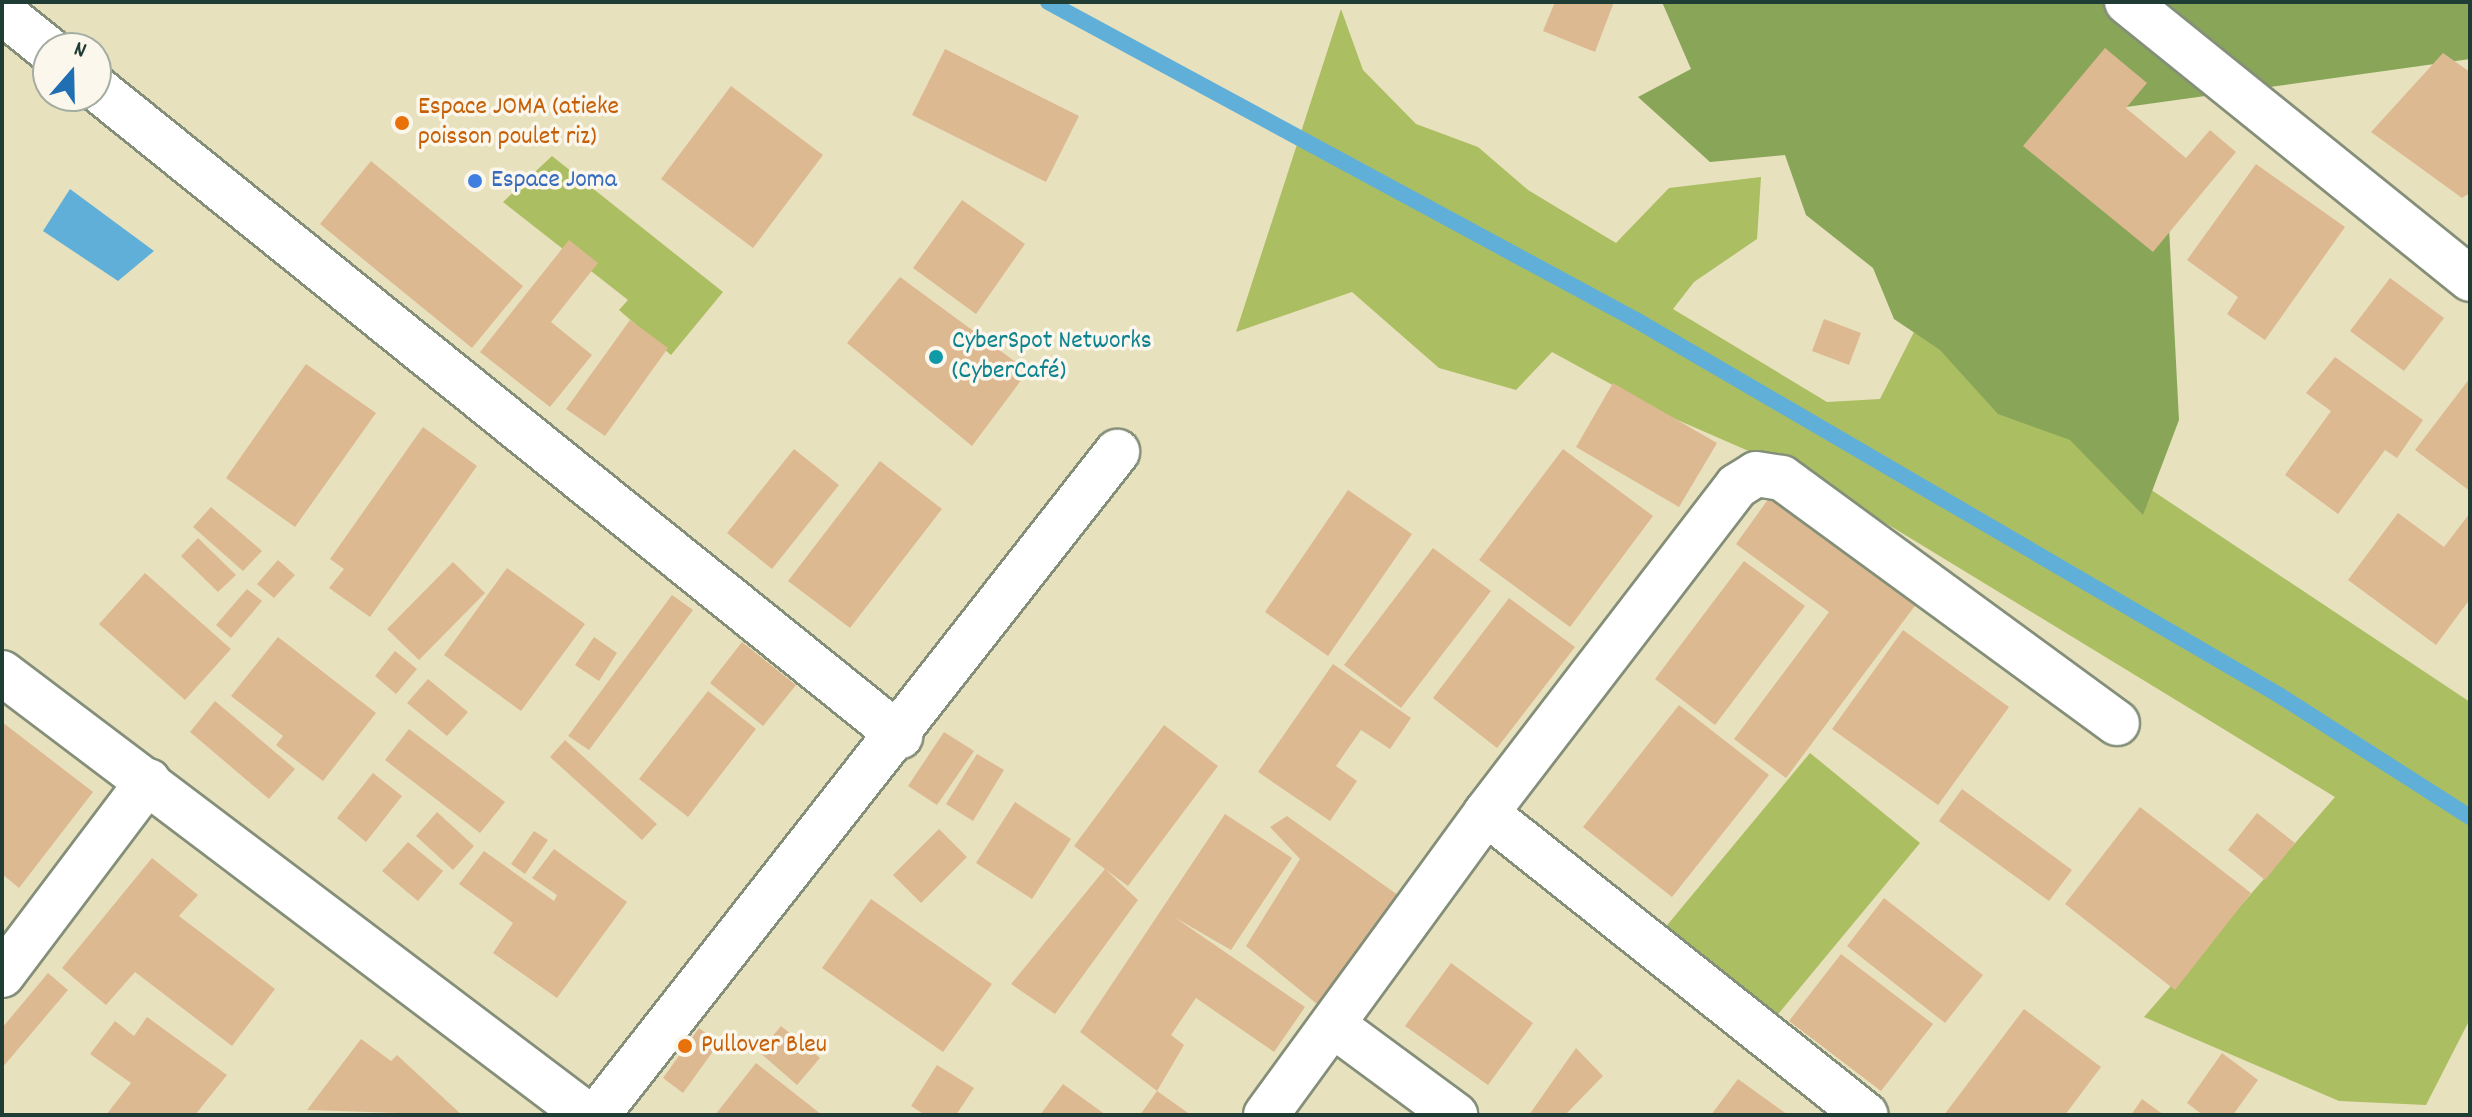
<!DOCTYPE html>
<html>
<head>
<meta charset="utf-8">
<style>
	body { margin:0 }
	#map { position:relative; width:2472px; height:1117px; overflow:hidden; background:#e8e1be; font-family:Dekko,sans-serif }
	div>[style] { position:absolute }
	.green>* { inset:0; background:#abbe62 }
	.forest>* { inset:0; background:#88a558 }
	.water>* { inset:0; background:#5fafd9 }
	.stream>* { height:16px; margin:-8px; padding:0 8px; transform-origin:8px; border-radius:8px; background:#5fafd9 }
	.building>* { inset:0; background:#ddb992 }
	.roads { filter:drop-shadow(2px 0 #848f79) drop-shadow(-2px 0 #848f79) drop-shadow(0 2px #848f79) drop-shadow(0 -2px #848f79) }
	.minor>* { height:44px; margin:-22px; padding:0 22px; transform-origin:22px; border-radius:22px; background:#fff }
	.dots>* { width:22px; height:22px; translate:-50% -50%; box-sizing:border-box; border:4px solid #fbf7ec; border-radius:50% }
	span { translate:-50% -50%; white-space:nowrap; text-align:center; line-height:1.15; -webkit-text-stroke:7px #fbf7ec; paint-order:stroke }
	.food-label { font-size:26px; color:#c56008 }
	.left { translate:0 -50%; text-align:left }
	.shop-label { font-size:26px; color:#366cbe }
	.culture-label { font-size:26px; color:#0d838f }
	.frame { position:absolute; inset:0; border:4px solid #1f3d34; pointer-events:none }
	.north { position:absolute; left:32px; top:32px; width:80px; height:80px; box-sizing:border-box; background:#fbf7ec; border:2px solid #a3ada2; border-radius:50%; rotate:20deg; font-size:22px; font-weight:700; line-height:32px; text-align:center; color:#1f3d34 }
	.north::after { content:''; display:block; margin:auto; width:28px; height:36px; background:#1f6fb2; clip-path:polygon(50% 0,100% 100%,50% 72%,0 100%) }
</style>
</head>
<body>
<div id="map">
	<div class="green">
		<i style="clip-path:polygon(1341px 9px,1363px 70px,1416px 124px,1478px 147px,1528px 190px,1616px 243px,1669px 188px,1761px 177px,1757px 239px,1694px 282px,1673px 309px,1827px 402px,1880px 399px,1914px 332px,2470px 702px,2470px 1019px,2426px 1105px,2339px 1101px,2144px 1017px,2335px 797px,1815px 480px,1673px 418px,1552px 352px,1516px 390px,1439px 368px,1352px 292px,1236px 332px)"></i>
		<i style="clip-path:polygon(552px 156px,723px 292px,671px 355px,619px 310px,628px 300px,503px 202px)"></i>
		<i style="clip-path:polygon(1810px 753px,1920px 843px,1769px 1025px,1659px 935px)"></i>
	</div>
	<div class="forest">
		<i style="clip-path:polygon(1662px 2px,2470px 2px,2470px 59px,2090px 112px,2169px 227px,2179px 420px,2143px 515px,2070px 440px,1998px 414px,1940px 350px,1894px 319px,1873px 268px,1806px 215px,1785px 155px,1710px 162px,1638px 97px,1691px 69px)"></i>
	</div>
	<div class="water">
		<i style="clip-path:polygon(70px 189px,154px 251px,118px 281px,43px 231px)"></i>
	</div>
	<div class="stream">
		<i style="left:1048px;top:2px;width:668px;rotate:28.41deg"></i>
		<i style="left:1636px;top:320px;width:744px;rotate:30.25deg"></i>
		<i style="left:2279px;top:695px;width:227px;rotate:32.6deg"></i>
	</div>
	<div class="building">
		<i style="clip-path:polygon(1555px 2px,1614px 2px,1595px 52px,1543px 31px)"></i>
		<i style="clip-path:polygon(2105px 48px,2147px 83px,2126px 108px,2186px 158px,2210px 130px,2236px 152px,2153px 252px,2023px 146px)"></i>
		<i style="clip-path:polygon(945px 49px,1079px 116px,1046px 182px,912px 115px)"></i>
		<i style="clip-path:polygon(2443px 53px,2470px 72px,2470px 193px,2462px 198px,2371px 132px)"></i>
		<i style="clip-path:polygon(731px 86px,823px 155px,753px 248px,661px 179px)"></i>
		<i style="clip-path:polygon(371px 161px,523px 286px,472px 348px,320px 224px)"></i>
		<i style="clip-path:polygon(2256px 164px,2345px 227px,2265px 340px,2227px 314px,2238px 297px,2187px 260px)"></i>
		<i style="clip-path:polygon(962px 200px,1025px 244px,976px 314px,913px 268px)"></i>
		<i style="clip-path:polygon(569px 240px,598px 263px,551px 322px,592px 355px,550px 407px,480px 352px)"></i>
		<i style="clip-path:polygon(900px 277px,1028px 371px,972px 446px,847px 343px)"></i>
		<i style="clip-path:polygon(2390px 278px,2444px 318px,2404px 371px,2350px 331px)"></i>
		<i style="clip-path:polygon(1824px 319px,1861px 333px,1849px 365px,1812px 351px)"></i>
		<i style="clip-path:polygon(630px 320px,668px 348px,605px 436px,566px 409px)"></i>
		<i style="clip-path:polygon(2335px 357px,2423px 420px,2397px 458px,2385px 450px,2338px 514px,2285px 475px,2331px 411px,2306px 393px)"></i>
		<i style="clip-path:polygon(306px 364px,376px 413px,295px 527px,226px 478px)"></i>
		<i style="clip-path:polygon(2470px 378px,2470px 491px,2415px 450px)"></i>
		<i style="clip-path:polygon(1613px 383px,1717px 443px,1679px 507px,1576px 447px)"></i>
		<i style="clip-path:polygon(423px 427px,477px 466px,370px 617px,329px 588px,344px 569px,330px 559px)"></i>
		<i style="clip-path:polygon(794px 449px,839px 485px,772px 569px,727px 533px)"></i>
		<i style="clip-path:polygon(1563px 449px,1653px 516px,1570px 627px,1479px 560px)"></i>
		<i style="clip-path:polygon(880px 461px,942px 509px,850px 628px,788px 581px)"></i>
		<i style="clip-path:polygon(1777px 487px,1923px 595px,1786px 778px,1734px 739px,1829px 612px,1736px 544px)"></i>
		<i style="clip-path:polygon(1348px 490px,1412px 534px,1328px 656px,1265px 612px)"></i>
		<i style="clip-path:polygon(211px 507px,262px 551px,243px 571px,193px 527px)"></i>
		<i style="clip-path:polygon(2398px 513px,2444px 547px,2470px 513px,2470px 599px,2436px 645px,2348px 580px)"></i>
		<i style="clip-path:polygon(198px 538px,236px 575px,218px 592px,181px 556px)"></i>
		<i style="clip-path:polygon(1433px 548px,1491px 591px,1401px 708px,1344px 665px)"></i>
		<i style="clip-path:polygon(278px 560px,295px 575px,274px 598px,257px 584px)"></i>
		<i style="clip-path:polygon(1744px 561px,1805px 606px,1715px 725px,1655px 679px)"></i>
		<i style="clip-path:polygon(453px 562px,485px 593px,419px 660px,387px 629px)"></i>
		<i style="clip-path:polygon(507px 568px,585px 624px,521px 711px,444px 655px)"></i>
		<i style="clip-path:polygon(145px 573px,231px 649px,185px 700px,99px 624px)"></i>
		<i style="clip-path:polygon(247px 589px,262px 601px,231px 638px,216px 625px)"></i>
		<i style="clip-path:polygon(672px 595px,693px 610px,589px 750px,568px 736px)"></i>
		<i style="clip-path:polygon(1509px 598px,1575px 647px,1497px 748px,1433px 698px)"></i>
		<i style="clip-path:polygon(1903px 630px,2009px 707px,1938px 805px,1832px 729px)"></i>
		<i style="clip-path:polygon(278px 637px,376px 713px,323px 781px,276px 745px,283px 736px,231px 696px)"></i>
		<i style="clip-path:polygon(594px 637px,617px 653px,599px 681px,575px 665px)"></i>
		<i style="clip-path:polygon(742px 642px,796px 685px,763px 726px,710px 683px)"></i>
		<i style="clip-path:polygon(395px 651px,417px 669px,396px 694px,375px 676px)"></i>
		<i style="clip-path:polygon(1333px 664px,1411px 718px,1390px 749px,1361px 730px,1336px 766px,1357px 781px,1330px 821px,1258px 772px)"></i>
		<i style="clip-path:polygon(428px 679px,468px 712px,447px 736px,407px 703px)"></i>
		<i style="clip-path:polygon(708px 691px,756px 729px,688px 817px,639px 779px)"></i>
		<i style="clip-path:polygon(215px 701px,295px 769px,269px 799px,190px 732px)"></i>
		<i style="clip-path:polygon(1679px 705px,1769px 775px,1672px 897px,1583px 827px)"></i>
		<i style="clip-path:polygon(2px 722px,93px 792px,19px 888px,2px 874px)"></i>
		<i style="clip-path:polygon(1164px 725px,1218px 766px,1128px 886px,1105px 869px,1138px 900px,1055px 1014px,1011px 984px,1105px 869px,1074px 846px)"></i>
		<i style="clip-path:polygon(409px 729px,505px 802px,480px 833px,385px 760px)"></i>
		<i style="clip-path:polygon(944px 732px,974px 751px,937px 805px,908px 786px)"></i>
		<i style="clip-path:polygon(565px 740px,657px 824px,642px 840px,550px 757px)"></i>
		<i style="clip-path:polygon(977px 754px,1004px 770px,973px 821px,946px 804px)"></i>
		<i style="clip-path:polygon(373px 773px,402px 796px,366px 842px,337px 818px)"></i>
		<i style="clip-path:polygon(1962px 789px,2072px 870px,2049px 901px,1939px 821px)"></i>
		<i style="clip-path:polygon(1015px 802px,1071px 839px,1032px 899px,976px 863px)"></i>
		<i style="clip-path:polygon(2140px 807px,2251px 893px,2175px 990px,2065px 904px)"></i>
		<i style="clip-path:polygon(437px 812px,474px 846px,453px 870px,416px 836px)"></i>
		<i style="clip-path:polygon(2257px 813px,2295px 843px,2265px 880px,2228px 850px)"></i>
		<i style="clip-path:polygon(1225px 814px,1292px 858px,1231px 950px,1174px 917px,1305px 1007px,1274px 1052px,1196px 998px,1171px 1035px,1184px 1045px,1157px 1091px,1191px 1115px,1140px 1115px,1157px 1091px,1080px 1032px)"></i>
		<i style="clip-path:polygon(1287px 816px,1402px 898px,1317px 1004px,1246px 946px,1300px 859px,1270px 827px)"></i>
		<i style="clip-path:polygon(939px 829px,967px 857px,921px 903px,893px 875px)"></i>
		<i style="clip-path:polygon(534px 831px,548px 840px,525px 874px,511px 864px)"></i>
		<i style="clip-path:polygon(408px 842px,443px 871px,418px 901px,382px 871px)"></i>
		<i style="clip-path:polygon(554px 849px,627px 902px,557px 998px,493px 953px,513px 923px,459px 884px,484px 851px,554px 901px,557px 895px,532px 878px)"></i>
		<i style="clip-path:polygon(152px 858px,198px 895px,179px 916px,275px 989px,232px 1046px,135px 972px,106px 1005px,62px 968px)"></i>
		<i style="clip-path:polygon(1884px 898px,1983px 975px,1945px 1023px,1847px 946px)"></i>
		<i style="clip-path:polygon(871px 899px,992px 984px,943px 1052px,822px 968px)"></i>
		<i style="clip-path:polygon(1841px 954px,1933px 1024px,1881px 1091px,1789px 1021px)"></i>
		<i style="clip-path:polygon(1451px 963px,1533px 1023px,1488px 1085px,1405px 1026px)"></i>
		<i style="clip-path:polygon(48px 973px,68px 990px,2px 1068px,2px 1028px)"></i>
		<i style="clip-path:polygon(2024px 1009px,2101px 1067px,2065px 1115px,1944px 1115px)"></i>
		<i style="clip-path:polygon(147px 1017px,227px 1075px,195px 1115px,106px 1115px,131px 1083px,90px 1054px,115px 1021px,134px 1036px)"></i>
		<i style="clip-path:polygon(781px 1026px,820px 1058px,797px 1085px,759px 1052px)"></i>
		<i style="clip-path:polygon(699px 1028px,719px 1043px,683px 1093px,663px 1078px)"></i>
		<i style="clip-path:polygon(361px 1039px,391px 1061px,397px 1055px,462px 1115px,307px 1110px)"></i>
		<i style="clip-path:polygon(1576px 1048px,1603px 1076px,1565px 1115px,1529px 1115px)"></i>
		<i style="clip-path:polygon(2222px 1053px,2258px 1080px,2233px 1115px,2203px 1115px,2187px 1103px)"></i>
		<i style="clip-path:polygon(756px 1063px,822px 1115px,715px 1115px)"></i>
		<i style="clip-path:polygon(937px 1065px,974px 1088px,956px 1115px,925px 1115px,911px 1106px)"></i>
		<i style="clip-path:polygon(1738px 1079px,1788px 1115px,1711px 1115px)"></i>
		<i style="clip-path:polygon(1063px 1084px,1106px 1115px,1040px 1115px)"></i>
		<i style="clip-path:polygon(2142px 1099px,2164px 1115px,2131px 1115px)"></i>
	</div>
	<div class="roads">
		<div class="minor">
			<i style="left:2127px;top:2px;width:441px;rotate:38.9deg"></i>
			<i style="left:2px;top:12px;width:59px;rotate:38.8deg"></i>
			<i style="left:96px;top:88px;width:1033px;rotate:38.87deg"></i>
			<i style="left:2px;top:673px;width:733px;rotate:37.07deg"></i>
			<i style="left:1486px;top:813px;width:485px;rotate:38.5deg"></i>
			<i style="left:2px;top:975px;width:243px;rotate:-53deg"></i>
			<i style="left:1333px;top:1025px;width:152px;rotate:36.4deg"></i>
			<i style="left:597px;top:1115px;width:843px;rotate:-51.89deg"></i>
			<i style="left:1266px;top:1115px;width:374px;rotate:-53.9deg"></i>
			<i style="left:1486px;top:813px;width:412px;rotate:-52.5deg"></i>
			<i style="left:1737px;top:486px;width:22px;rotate:-32deg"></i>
			<i style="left:1756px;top:474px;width:26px;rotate:9deg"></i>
			<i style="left:1782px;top:478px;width:415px;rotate:36.2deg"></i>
		</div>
	</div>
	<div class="dots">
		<i style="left:402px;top:123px;background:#e8710a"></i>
		<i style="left:475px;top:181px;background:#3f7fe0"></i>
		<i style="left:936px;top:357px;background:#0f9aa8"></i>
		<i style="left:685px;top:1046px;background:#e8710a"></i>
	</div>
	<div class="food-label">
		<span class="left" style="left:418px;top:123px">Espace JOMA (atieke<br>poisson poulet riz)</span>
		<span class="left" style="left:701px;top:1046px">Pullover Bleu</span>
	</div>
	<div class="shop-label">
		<span class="left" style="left:491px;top:181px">Espace Joma</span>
	</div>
	<div class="culture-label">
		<span class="left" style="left:952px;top:357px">CyberSpot Networks<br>(CyberCafé)</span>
	</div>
	<div class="frame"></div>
	<div class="north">N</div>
</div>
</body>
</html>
